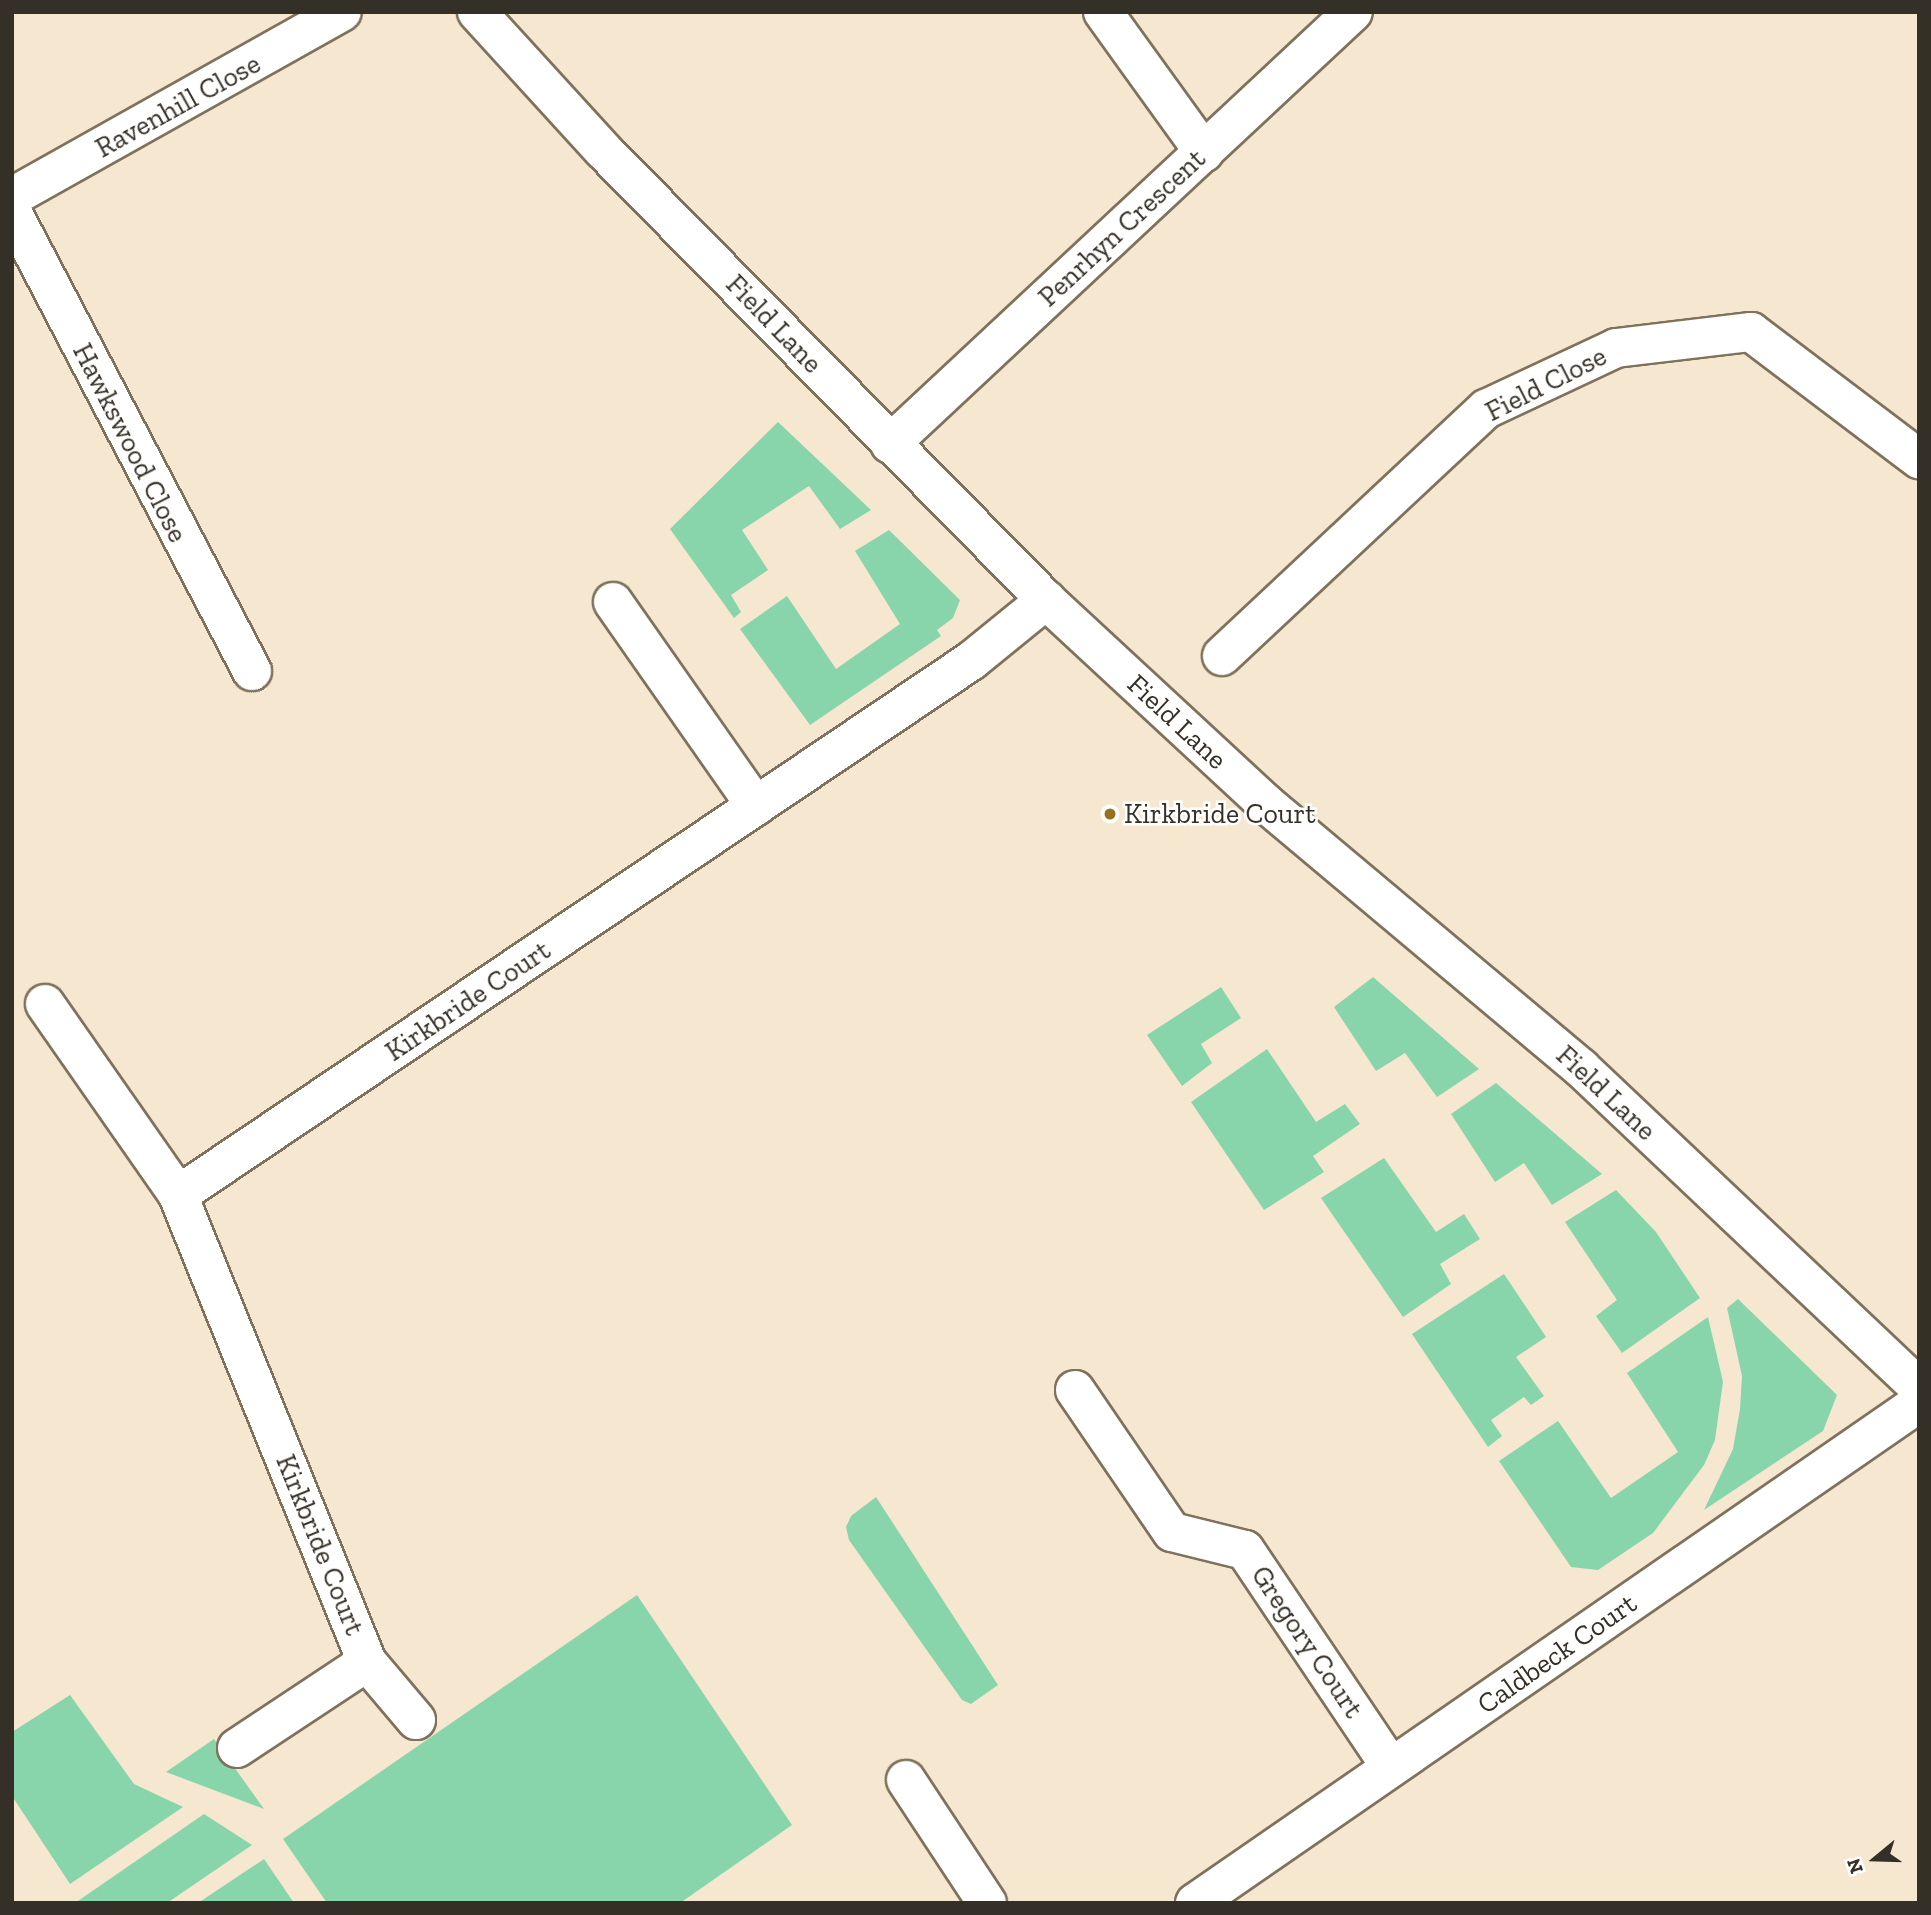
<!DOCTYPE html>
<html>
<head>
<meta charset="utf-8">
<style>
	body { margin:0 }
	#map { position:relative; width:1931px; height:1915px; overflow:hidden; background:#f6e7d0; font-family:"Zilla Slab",serif }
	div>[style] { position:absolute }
	.green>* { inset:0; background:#89d5ab }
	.roads { filter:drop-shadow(2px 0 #7f725d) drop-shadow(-2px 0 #7f725d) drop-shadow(0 2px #7f725d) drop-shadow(0 -2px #7f725d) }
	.minor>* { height:38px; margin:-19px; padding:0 19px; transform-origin:19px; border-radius:19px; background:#fff }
	.dots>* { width:19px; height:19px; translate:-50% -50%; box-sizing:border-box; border:4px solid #fff; border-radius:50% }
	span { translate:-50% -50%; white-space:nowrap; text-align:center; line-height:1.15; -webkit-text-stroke:5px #fff; paint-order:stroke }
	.street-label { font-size:28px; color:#353027 }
	.poi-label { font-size:28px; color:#353027 }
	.left { translate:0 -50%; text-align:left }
	.frame { position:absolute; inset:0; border:14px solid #353027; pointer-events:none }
	.north { position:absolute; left:1840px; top:1824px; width:70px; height:70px; -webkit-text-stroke:5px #fff; paint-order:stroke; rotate:251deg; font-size:19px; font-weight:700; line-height:28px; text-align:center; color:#353027 }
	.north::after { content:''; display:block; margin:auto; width:24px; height:32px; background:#353027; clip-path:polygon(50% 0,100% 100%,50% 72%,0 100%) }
</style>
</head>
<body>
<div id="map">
	<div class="green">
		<i style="clip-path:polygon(778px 422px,871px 510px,840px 529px,809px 486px,742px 530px,768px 570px,731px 595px,741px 612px,734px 618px,670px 529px)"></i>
		<i style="clip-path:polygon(889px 530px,960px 600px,953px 618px,937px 630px,941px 636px,810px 725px,740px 629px,787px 596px,836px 669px,900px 624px,855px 551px)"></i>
		<i style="clip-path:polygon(1373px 977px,1479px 1069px,1437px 1097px,1405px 1053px,1376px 1071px,1334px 1007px)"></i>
		<i style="clip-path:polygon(1221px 987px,1241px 1018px,1201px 1044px,1212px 1063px,1182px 1086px,1147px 1035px)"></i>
		<i style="clip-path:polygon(1267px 1049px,1316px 1122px,1345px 1104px,1360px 1124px,1313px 1156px,1324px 1172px,1264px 1210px,1191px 1102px)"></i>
		<i style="clip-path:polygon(1496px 1083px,1602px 1174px,1552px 1205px,1524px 1163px,1495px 1182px,1451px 1114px)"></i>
		<i style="clip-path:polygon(1384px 1158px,1436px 1232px,1464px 1214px,1480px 1239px,1440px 1264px,1451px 1284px,1403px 1317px,1321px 1198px)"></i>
		<i style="clip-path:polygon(1616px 1190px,1656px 1232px,1700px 1298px,1622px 1353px,1596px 1316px,1617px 1300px,1565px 1222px)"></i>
		<i style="clip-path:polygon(1504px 1274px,1546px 1337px,1516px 1357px,1544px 1396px,1531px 1405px,1524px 1397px,1491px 1420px,1502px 1436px,1488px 1447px,1412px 1334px)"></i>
		<i style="clip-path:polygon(1738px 1299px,1837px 1395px,1823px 1431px,1704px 1510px,1733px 1449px,1740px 1409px,1742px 1376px,1727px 1308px)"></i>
		<i style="clip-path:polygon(1708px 1317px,1723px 1382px,1715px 1440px,1704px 1465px,1653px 1533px,1598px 1570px,1571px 1567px,1499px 1461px,1558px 1421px,1611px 1498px,1678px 1452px,1627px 1373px)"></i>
		<i style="clip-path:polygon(876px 1497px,998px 1685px,971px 1704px,962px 1700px,849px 1540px,846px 1527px,851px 1516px)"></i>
		<i style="clip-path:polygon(637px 1595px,792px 1825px,680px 1903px,327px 1903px,283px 1839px)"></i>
		<i style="clip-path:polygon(70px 1695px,134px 1784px,183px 1807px,70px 1884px,12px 1796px,12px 1732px)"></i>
		<i style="clip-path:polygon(214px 1739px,264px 1809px,166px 1772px)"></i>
		<i style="clip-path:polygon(204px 1814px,252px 1845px,167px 1903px,75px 1903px)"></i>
		<i style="clip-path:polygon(264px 1859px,294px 1903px,198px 1903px)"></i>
	</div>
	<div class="roads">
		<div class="minor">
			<i style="left:477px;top:12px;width:187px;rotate:47.6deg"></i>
			<i style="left:603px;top:150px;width:631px;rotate:45.45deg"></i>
			<i style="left:1046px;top:600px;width:297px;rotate:42.8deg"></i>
			<i style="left:1264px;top:802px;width:414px;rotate:40deg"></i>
			<i style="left:1581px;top:1068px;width:465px;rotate:43.4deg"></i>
			<i style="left:1103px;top:12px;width:173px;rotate:54.2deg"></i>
			<i style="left:12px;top:197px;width:378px;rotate:-29.3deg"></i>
			<i style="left:12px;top:212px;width:518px;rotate:62.4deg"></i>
			<i style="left:890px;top:444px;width:633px;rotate:-43.02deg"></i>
			<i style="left:613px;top:602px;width:249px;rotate:55deg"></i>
			<i style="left:1222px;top:656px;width:362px;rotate:-43.1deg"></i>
			<i style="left:1486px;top:409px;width:144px;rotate:-25.1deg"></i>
			<i style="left:1616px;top:348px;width:136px;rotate:-6.8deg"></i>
			<i style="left:1751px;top:332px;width:211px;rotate:37.1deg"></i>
			<i style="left:45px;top:1004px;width:233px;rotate:55.1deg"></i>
			<i style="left:178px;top:1195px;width:956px;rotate:-33.96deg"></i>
			<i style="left:971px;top:661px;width:97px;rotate:-39.1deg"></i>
			<i style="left:178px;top:1195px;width:504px;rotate:67.97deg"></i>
			<i style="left:367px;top:1662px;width:76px;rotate:49.8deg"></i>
			<i style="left:1075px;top:1390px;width:172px;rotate:55.7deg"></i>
			<i style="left:1172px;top:1532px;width:75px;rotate:13.9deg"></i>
			<i style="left:1245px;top:1550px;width:260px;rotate:56.1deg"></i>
			<i style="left:237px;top:1748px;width:156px;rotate:-33.5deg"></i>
			<i style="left:906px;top:1780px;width:147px;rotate:56.6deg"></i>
			<i style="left:1195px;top:1903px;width:880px;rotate:-34.63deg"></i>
		</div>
	</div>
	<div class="dots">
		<i style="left:1110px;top:814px;background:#96711a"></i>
	</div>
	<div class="street-label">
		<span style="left:178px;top:106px;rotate:-29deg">Ravenhill Close</span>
		<span style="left:1122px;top:228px;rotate:-43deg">Penrhyn Crescent</span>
		<span style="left:774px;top:324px;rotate:46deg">Field Lane</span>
		<span style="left:1546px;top:384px;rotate:-27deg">Field Close</span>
		<span style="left:130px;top:443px;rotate:63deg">Hawkswood Close</span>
		<span style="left:1177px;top:722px;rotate:43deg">Field Lane</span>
		<span style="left:468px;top:1001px;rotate:-34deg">Kirkbride Court</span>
		<span style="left:1606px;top:1093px;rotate:43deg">Field Lane</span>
		<span style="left:320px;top:1545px;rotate:68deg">Kirkbride Court</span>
		<span style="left:1307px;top:1642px;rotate:56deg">Gregory Court</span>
		<span style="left:1557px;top:1654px;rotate:-35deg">Caldbeck Court</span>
	</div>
	<div class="poi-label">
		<span class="left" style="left:1124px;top:814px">Kirkbride Court</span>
	</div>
	<div class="frame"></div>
	<div class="north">N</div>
</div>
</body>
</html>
